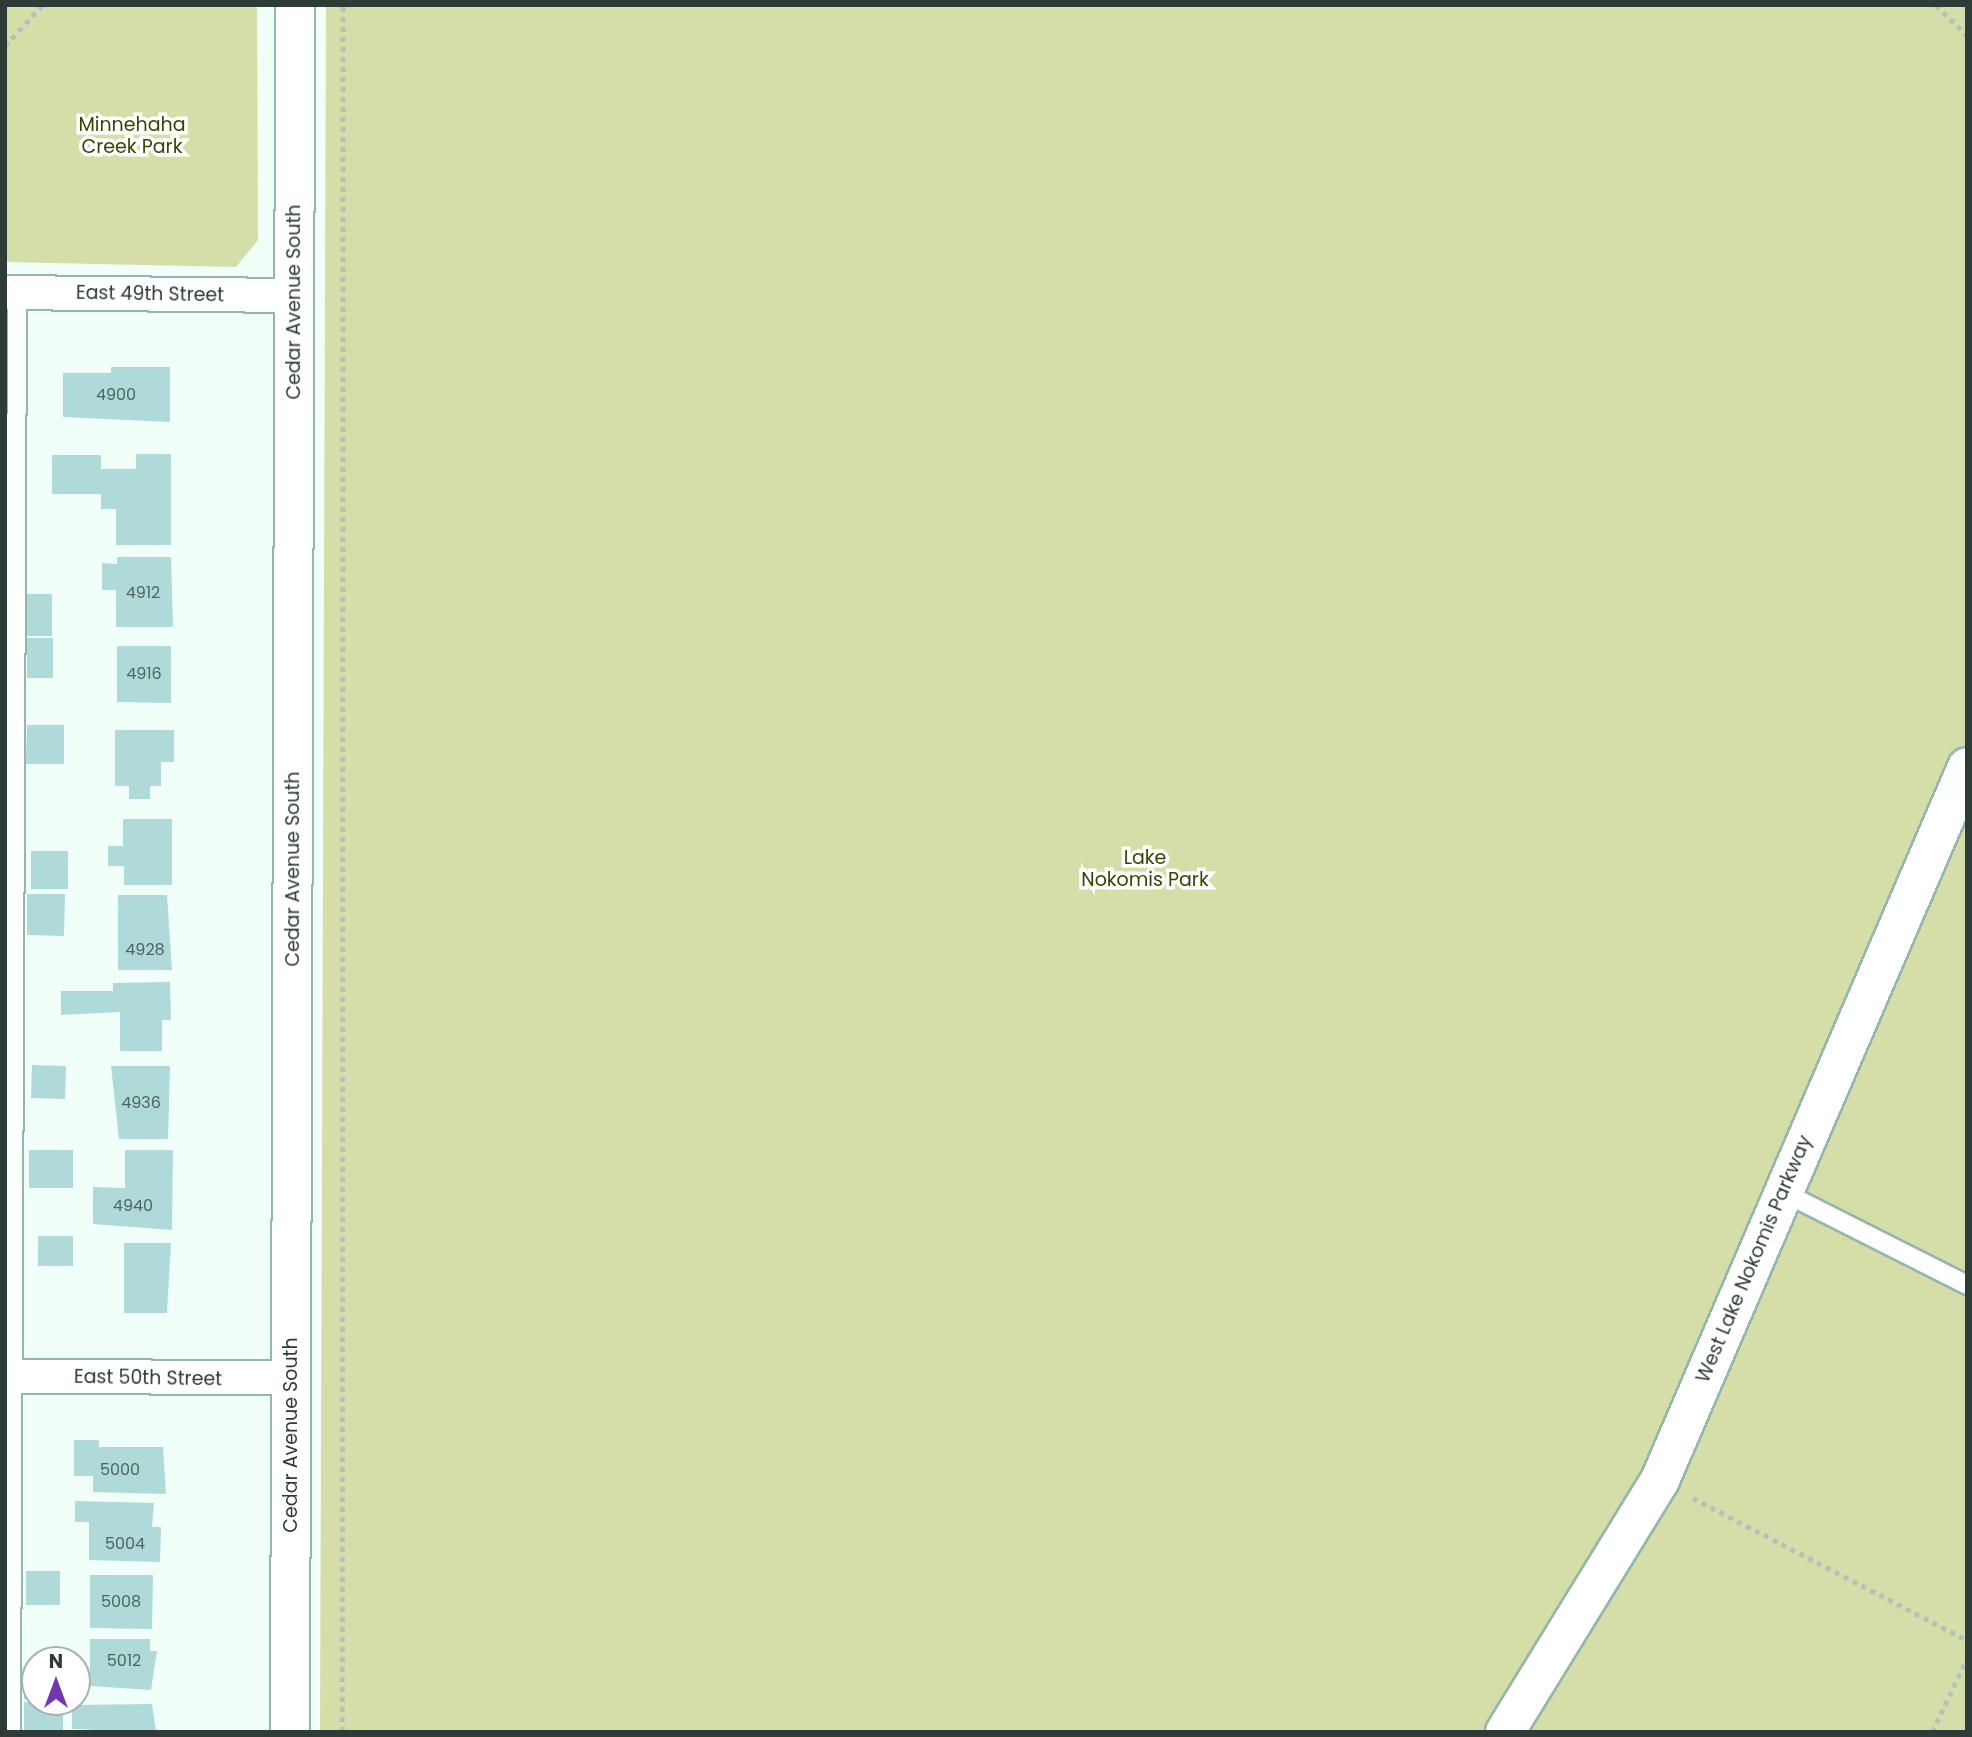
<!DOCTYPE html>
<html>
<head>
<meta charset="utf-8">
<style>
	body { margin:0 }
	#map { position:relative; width:1972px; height:1737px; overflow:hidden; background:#f0fff8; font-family:Poppins,sans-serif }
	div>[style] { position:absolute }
	.green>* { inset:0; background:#d5dda8 }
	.building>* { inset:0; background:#afdad9 }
	.path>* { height:4.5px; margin-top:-2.25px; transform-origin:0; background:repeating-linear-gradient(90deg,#b3c2bb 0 5px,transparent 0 10px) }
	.roads { filter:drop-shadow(2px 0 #93b7a9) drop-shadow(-2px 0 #93b7a9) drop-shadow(0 2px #93b7a9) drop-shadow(0 -2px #93b7a9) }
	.service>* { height:18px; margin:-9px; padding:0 9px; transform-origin:9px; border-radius:9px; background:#fff }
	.minor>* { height:33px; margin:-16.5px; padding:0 16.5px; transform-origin:16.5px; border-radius:16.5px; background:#fff }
	.tertiary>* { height:38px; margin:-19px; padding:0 19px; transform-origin:19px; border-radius:19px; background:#fff }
	.secondary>* { height:38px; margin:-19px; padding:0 19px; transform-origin:19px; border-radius:19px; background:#fff }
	span { translate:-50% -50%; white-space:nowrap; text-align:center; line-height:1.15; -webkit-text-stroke:7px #fff; paint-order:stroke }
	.number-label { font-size:16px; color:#4e645f }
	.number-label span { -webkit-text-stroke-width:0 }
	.park-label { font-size:19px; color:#3d4200 }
	.street-label { font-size:19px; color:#2d3c36 }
	.frame { position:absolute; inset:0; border:7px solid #2d3c36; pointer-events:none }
	.north { position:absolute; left:21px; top:1646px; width:70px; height:70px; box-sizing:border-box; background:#fff; border:2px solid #abb1af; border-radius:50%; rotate:0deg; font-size:19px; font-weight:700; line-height:28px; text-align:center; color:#2d3c36 }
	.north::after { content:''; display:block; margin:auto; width:24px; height:32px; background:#7238ae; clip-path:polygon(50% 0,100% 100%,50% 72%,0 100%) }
</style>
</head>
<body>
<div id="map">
	<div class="green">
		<i style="clip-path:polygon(5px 5px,257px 5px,258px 240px,236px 267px,5px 262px)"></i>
		<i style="clip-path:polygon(326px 5px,1967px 5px,1967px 1732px,320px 1732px)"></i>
	</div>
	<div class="building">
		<i style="clip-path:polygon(111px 367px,170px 367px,170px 422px,63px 417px,63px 373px,111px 373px)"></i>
		<i style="clip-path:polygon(136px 454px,171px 454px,171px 545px,116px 545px,116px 509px,101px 509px,101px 494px,52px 494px,52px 455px,101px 455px,101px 469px,136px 469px)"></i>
		<i style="clip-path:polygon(117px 557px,171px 557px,173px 627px,116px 627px,116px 590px,102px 590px,102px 563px,117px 564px)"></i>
		<i style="clip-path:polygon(25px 594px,52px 594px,52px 636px,25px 636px)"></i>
		<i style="clip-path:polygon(27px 638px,53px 638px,53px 678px,27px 678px)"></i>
		<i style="clip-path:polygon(117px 646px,171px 646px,171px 703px,117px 702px)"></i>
		<i style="clip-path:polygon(27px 725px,64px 725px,64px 764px,26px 764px)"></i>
		<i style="clip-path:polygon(115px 730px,174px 730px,174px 762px,161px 762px,161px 786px,150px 786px,150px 799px,129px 799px,129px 786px,115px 786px)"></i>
		<i style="clip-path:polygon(123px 819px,172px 819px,172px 885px,124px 885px,124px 866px,108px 866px,108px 846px,123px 846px)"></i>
		<i style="clip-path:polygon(31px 851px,68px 851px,68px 889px,31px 889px)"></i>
		<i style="clip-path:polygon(27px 894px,65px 894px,64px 936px,27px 935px)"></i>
		<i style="clip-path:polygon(118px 895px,167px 895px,172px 970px,118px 970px)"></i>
		<i style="clip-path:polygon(170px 982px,171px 1020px,162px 1020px,162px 1051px,120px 1051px,120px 1012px,61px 1015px,61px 991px,113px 991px,113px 983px)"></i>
		<i style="clip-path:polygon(32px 1065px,66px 1066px,65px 1099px,31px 1098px)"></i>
		<i style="clip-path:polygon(111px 1066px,170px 1066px,168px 1139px,119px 1139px)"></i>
		<i style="clip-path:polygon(29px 1150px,73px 1150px,73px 1188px,29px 1188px)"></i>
		<i style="clip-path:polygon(125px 1150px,173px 1150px,172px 1230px,93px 1224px,93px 1187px,125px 1188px)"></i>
		<i style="clip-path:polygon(38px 1236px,73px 1236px,73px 1266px,38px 1266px)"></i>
		<i style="clip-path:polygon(124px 1243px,171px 1243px,167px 1313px,124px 1313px)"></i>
		<i style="clip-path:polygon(74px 1440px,99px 1440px,99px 1447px,163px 1447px,166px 1494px,93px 1492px,93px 1476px,74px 1476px)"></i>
		<i style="clip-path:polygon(75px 1501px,154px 1503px,152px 1527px,161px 1527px,160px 1562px,89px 1560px,89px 1522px,75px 1522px)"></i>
		<i style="clip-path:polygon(26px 1571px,60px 1571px,60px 1605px,26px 1605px)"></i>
		<i style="clip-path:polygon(90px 1575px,153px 1575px,152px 1629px,90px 1628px)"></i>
		<i style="clip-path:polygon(90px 1639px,150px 1639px,150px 1651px,157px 1651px,151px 1690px,90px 1686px)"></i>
		<i style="clip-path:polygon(35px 1666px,35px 1699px,24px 1699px,24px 1667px)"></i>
		<i style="clip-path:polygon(24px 1702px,63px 1703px,63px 1732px,24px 1732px)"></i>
		<i style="clip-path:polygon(152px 1704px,156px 1732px,72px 1729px,72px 1705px)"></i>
	</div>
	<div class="path">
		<i style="left:1936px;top:5px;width:43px;rotate:44.1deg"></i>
		<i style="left:5px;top:46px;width:55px;rotate:-47.9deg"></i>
		<i style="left:1693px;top:1498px;width:309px;rotate:27.4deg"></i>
		<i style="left:342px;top:1732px;width:1727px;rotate:-89.97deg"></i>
		<i style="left:1932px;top:1732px;width:82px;rotate:-64.7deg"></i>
	</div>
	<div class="roads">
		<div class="service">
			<i style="left:1785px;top:1193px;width:204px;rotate:26.8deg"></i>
			<i style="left:11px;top:1732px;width:1440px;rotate:-89.76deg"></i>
		</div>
		<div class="minor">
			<i style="left:5px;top:292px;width:289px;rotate:0.6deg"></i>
			<i style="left:5px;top:1376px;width:287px;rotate:0.2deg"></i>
		</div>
		<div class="tertiary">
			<i style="left:1505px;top:1732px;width:296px;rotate:-58.4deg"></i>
			<i style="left:1660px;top:1480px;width:776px;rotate:-66.7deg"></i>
		</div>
		<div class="secondary">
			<i style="left:290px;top:1732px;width:1727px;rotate:-89.83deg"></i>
		</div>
	</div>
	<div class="number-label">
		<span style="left:116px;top:395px">4900</span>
		<span style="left:143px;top:593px">4912</span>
		<span style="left:144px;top:674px">4916</span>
		<span style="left:145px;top:950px">4928</span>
		<span style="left:141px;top:1103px">4936</span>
		<span style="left:133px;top:1206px">4940</span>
		<span style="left:120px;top:1470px">5000</span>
		<span style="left:125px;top:1544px">5004</span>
		<span style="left:121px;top:1602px">5008</span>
		<span style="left:124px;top:1661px">5012</span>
	</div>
	<div class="park-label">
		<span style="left:132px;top:136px">Minnehaha<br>Creek Park</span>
		<span style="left:1145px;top:869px">Lake<br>Nokomis Park</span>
	</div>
	<div class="street-label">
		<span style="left:150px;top:294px;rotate:1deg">East 49th Street</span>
		<span style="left:294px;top:302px;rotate:-90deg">Cedar Avenue South</span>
		<span style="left:293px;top:869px;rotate:-90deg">Cedar Avenue South</span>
		<span style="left:1754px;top:1259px;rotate:-67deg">West Lake Nokomis Parkway</span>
		<span style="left:148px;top:1378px;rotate:1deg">East 50th Street</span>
		<span style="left:291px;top:1435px;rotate:-90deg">Cedar Avenue South</span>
	</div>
	<div class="frame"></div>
	<div class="north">N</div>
</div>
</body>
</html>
